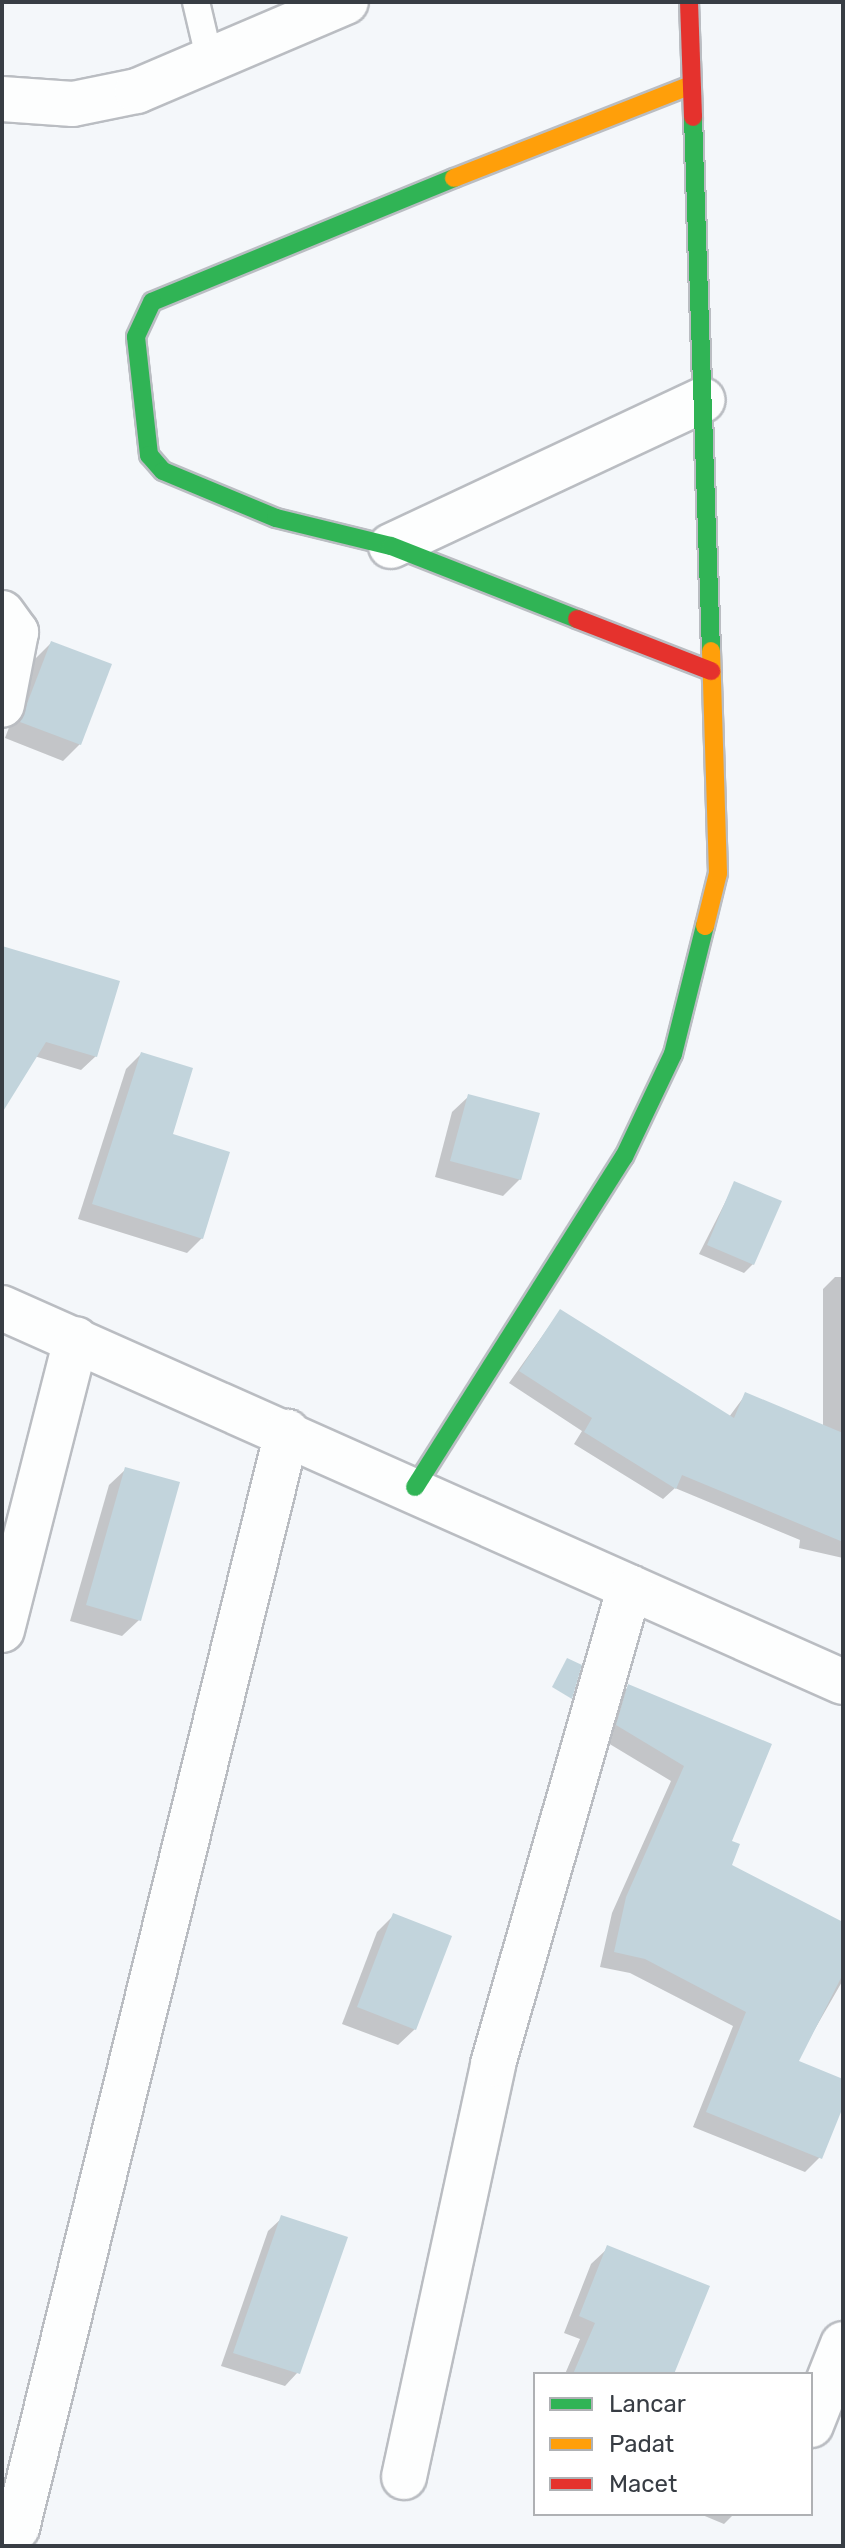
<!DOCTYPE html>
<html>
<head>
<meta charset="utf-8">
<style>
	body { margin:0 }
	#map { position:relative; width:845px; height:2548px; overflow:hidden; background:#f4f7fa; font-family:Rubik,sans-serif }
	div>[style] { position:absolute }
	.shadow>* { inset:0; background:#0003 }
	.building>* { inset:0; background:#c2d4dc }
	.roads { filter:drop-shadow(2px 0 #babdc2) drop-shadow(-2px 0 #babdc2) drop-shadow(0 2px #babdc2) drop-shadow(0 -2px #babdc2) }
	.lane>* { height:26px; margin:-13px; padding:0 13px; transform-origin:13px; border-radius:13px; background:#fdfefe }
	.street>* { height:44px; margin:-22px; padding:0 22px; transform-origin:22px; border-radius:22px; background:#fdfefe }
	.fast>* { height:18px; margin:-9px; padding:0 9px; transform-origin:9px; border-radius:9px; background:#30b455 }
	.slow>* { height:18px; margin:-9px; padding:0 9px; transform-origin:9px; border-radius:9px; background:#ff9f0a }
	.jam>* { height:18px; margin:-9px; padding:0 9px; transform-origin:9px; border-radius:9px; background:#e5322d }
	span { translate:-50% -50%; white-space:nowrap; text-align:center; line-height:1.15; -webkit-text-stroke:6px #fff; paint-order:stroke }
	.frame { position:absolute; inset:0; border:4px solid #383d44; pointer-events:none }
	.legend { position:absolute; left:533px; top:2372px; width:280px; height:144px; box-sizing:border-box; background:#fff; border:2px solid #afb1b4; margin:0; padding:10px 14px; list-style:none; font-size:24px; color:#383d44 }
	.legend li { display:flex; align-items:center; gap:16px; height:40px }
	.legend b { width:40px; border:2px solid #afb1b4 }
</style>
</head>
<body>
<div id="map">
	<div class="shadow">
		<i style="clip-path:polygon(51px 643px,80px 744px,63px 761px,5px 738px,35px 659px)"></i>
		<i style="clip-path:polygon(2px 948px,96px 1056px,81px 1070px,34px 1056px,2px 1109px)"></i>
		<i style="clip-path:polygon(141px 1054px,202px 1238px,187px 1253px,78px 1219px,126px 1069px)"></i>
		<i style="clip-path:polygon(469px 1096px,520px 1179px,503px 1196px,435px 1177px,452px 1112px)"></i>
		<i style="clip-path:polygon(735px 1183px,753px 1264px,744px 1273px,699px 1254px)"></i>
		<i style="clip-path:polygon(835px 1277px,843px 1277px,843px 1558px,799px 1548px,800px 1540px,675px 1488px,663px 1499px,574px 1444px,582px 1431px,509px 1383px,560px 1311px,729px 1417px,746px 1394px,823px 1427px,823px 1289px)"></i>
		<i style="clip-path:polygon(126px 1469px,139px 1620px,122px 1636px,70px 1621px,109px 1485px)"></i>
		<i style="clip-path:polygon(629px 1686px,769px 1745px,730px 1842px,729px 1866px,843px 1924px,843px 1980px,796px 2062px,843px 2081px,843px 2102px,820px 2157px,805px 2172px,693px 2127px,733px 2026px,630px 1973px,600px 1967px,612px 1913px,671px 1781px,603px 1740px,614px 1701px)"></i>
		<i style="clip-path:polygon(394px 1915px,415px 2029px,398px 2045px,342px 2024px,377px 1932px)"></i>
		<i style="clip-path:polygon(282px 2218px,298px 2372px,285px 2386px,221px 2366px,268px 2231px)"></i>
		<i style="clip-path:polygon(608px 2248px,672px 2374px,565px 2374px,580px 2339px,564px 2333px,591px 2264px)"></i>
		<i style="clip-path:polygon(700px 2514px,734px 2514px,724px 2524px)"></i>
	</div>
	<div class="building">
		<i style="clip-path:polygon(51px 641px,112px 664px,81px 745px,20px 722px)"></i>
		<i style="clip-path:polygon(2px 946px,120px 981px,97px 1057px,46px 1042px,2px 1113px)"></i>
		<i style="clip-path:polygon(141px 1052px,193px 1068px,173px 1134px,230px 1152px,203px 1239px,92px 1204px)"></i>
		<i style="clip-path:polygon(468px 1094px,540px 1113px,521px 1180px,450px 1161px)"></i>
		<i style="clip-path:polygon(734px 1181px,782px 1201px,754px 1265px,707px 1245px)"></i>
		<i style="clip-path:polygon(560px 1309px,734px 1418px,745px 1392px,843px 1433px,843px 1542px,682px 1475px,676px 1489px,584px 1432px,592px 1418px,519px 1371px)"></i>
		<i style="clip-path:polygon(125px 1467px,180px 1482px,141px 1621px,86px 1605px)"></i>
		<i style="clip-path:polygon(567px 1658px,582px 1665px,572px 1699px,552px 1687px)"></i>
		<i style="clip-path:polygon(628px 1684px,772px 1744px,732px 1841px,740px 1844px,732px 1865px,843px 1922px,843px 1974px,799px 2061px,843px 2079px,843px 2107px,822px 2159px,706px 2112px,746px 2012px,645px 1959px,614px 1952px,626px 1897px,684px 1766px,616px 1725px)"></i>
		<i style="clip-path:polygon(393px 1913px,452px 1936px,416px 2030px,357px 2007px)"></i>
		<i style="clip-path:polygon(281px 2215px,348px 2237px,300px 2374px,233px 2353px)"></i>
		<i style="clip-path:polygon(607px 2245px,710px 2286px,674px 2374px,573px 2374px,595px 2323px,579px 2316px)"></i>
	</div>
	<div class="roads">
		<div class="lane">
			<i style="left:196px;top:2px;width:61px;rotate:76.7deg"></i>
		</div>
		<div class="street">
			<i style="left:2px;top:99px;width:71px;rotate:4deg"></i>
			<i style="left:73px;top:104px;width:65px;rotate:-11.5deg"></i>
			<i style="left:137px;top:91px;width:227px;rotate:-23.1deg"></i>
			<i style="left:391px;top:546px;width:344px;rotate:-25.1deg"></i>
			<i style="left:2px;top:613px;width:24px;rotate:54deg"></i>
			<i style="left:16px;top:632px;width:74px;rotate:100.9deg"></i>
			<i style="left:2px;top:1308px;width:920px;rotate:23.98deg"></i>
			<i style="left:2px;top:1630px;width:300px;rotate:-75.7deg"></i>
			<i style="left:811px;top:2425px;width:87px;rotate:-68.4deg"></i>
			<i style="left:404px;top:2477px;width:422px;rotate:-77.8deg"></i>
			<i style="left:493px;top:2064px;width:496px;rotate:-74deg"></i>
			<i style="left:17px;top:2528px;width:1129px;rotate:-76.16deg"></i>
		</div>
		<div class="fast">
			<i style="left:693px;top:117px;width:534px;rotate:88.07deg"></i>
			<i style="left:454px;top:178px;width:326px;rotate:157.7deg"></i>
			<i style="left:152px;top:302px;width:38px;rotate:115deg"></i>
			<i style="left:136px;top:337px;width:119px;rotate:83.7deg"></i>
			<i style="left:149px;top:455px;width:21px;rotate:49deg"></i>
			<i style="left:163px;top:471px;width:122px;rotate:22.6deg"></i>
			<i style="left:276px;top:518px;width:118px;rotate:13.7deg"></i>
			<i style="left:391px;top:546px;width:200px;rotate:21.4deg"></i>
			<i style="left:415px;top:1487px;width:391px;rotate:-57.7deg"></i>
			<i style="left:624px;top:1157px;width:114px;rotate:-64.6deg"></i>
			<i style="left:673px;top:1054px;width:132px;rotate:-76deg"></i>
		</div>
		<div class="slow">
			<i style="left:454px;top:178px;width:255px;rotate:-21.4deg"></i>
			<i style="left:705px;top:926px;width:55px;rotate:-76.2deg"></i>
			<i style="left:718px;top:873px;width:222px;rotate:-91.8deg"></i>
		</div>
		<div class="jam">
			<i style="left:689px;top:2px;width:115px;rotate:88deg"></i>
			<i style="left:577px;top:619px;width:144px;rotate:21.2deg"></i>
		</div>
	</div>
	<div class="frame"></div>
	<ul class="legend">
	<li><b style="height:10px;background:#30b455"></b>Lancar</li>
	<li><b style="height:10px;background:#ff9f0a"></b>Padat</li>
	<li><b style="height:10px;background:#e5322d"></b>Macet</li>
	</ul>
</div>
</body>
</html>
